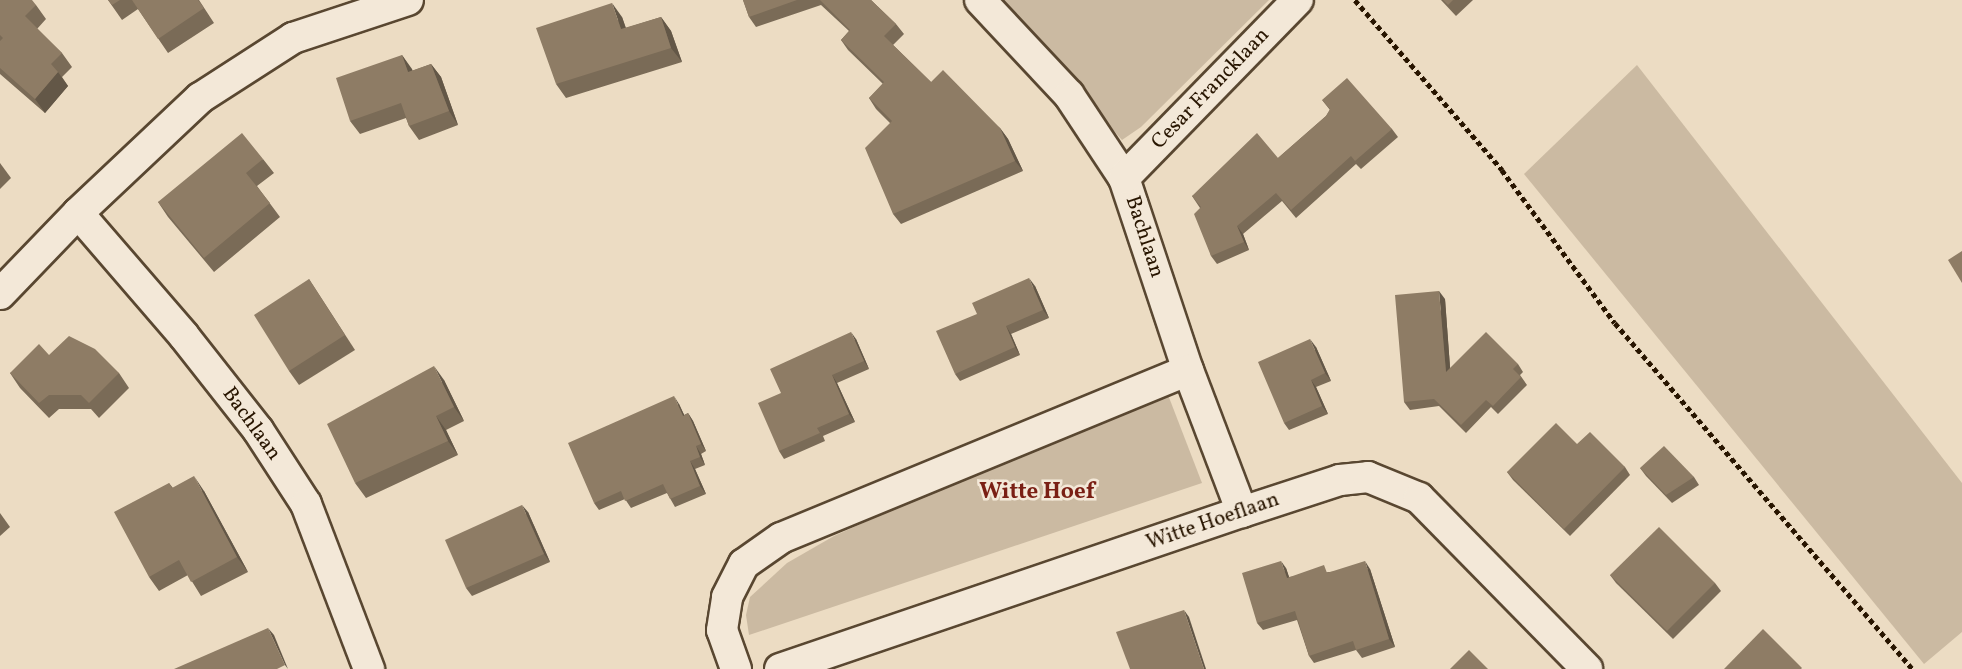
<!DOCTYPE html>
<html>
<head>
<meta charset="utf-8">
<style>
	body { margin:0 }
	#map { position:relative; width:1962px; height:669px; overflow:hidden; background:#ecdcc3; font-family:Vollkorn,serif }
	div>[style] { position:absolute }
	.green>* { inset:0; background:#cbbaa2 }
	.path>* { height:4.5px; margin-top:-2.25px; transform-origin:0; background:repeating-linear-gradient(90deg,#281500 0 5px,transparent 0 8.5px) }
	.roads { filter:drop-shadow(2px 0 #594731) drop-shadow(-2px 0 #594731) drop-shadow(0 2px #594731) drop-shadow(0 -2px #594731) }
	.street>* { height:30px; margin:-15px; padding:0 15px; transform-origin:15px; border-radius:15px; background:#f3e8d8 }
	.wall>* { inset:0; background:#7a6b57 }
	.shaded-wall>* { inset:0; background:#635747 }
	.building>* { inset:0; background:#8e7c65 }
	span { translate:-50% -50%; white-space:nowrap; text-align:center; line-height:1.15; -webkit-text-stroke:5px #f3e8d8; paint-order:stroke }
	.street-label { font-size:21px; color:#281500 }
	.neighbourhood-label { font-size:23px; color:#7a1f14; font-weight:700 }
</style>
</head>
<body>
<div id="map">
	<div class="green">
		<i style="clip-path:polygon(998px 0,1269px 0,1141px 127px,1122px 140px)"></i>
		<i style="clip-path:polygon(1637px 65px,1962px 483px,1962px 632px,1924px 664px,1524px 174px)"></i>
		<i style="clip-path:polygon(1165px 387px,1202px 483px,749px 635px,746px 615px,750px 597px,787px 563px,834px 536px)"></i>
	</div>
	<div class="path">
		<i style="left:1355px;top:0;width:225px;rotate:49.1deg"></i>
		<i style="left:1502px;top:170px;width:190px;rotate:53.6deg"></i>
		<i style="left:1615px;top:323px;width:457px;rotate:49.3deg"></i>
	</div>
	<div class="roads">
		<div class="street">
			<i style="left:980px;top:0;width:130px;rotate:46.9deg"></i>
			<i style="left:1069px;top:95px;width:100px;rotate:56.5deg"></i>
			<i style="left:1124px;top:178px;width:202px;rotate:71.6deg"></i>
			<i style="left:1188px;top:370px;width:152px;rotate:69.2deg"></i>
			<i style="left:1124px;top:178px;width:249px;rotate:-45.7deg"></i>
			<i style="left:78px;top:213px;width:162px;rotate:49.2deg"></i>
			<i style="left:184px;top:336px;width:120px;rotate:51.8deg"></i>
			<i style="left:258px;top:430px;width:88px;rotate:57deg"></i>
			<i style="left:306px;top:504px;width:177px;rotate:69.1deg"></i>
			<i style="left:0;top:294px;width:112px;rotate:-46.1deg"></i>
			<i style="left:78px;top:213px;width:168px;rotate:-43.3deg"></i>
			<i style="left:200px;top:98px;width:111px;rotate:-32.8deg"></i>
			<i style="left:293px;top:38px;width:121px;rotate:-18.3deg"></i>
			<i style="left:736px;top:669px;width:41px;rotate:-109.7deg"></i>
			<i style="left:722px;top:630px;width:33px;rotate:-81deg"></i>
			<i style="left:727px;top:597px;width:37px;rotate:-63deg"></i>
			<i style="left:744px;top:564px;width:45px;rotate:-35.1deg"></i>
			<i style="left:781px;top:538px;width:440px;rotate:-22.4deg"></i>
			<i style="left:780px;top:669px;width:488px;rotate:-18.8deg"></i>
			<i style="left:1242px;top:512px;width:103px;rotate:-18.1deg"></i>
			<i style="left:1340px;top:480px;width:28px;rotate:-6deg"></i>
			<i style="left:1368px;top:477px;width:55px;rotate:22.4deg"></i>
			<i style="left:1419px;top:498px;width:240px;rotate:45.5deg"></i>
		</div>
	</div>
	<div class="wall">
		<i style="clip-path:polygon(0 0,36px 5px,46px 19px,37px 29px,62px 53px,72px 67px,62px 77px,68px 86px,45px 113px,0 74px)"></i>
		<i style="clip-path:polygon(108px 0,199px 0,214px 23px,168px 53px,138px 9px,122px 20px)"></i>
		<i style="clip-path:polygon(743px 0,871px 0,896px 24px,904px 34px,893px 45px,931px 82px,1000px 128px,1008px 139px,1023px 171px,901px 224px,893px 214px,890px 123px,876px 109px,869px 98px,883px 84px,848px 50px,841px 40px,849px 31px,821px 5px,756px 27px,749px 17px)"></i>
		<i style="clip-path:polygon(1441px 0,1473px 0,1456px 16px)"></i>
		<i style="clip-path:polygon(622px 17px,626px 28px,661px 17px,671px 31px,682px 62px,566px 98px,556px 84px)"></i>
		<i style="clip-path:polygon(402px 55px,412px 71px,431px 64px,441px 77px,458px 125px,419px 140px,409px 126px,406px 118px,360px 134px,350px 121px)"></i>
		<i style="clip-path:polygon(1322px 100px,1392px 129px,1398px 137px,1361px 169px,1356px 164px,1296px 218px,1282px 201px,1243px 234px,1249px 250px,1217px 264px,1211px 256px,1200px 208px,1192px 196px,1278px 158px,1326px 116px,1330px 110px)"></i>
		<i style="clip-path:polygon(263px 159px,274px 173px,257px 186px,280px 217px,214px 272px,168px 217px,158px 202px)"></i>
		<i style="clip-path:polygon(0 163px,11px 178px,0 189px)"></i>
		<i style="clip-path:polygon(309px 279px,355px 350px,299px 385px,289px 371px)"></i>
		<i style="clip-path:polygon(1035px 286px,1049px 318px,1011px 334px,1020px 355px,960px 381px,955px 374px)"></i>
		<i style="clip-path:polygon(1445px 299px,1450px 368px,1518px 364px,1523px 372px,1520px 375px,1527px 385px,1498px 414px,1491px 407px,1466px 433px,1439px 406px,1410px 410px,1404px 402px)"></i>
		<i style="clip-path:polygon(856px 339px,869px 369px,837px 383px,855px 422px,823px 436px,825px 441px,784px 459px,779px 451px,781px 393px)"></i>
		<i style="clip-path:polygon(1316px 347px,1331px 381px,1316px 387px,1328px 414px,1289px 430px,1284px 423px)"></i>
		<i style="clip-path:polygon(49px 355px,119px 373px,129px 388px,99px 418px,91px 409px,59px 409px,49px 418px,20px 388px,10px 373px)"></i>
		<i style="clip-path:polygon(444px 380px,464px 421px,446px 430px,458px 455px,366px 498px,355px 483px)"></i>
		<i style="clip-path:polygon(679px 404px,684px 415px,688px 413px,693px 421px,706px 451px,701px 454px,705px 465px,695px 469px,706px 494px,675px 507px,667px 493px,631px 508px,625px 499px,599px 510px,594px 503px)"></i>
		<i style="clip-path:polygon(1577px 444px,1625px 467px,1630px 475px,1570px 536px,1513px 480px,1507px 472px)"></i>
		<i style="clip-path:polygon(1640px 468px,1694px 477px,1699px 485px,1672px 503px,1646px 476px)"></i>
		<i style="clip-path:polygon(169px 483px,173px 488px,204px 491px,248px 572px,201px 596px,188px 575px,159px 591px,149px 577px)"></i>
		<i style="clip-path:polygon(528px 512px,550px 562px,472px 596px,466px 588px)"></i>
		<i style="clip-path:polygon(0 513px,10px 527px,0 536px)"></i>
		<i style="clip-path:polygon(1286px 568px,1289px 577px,1329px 572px,1370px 569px,1395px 647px,1362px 658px,1356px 650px,1314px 663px,1309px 656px,1297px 620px,1263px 630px,1257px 623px)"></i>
		<i style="clip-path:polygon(1610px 575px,1715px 583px,1721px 591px,1673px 639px,1616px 583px)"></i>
	</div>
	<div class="shaded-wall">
		<i style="clip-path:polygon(612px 3px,622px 17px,631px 44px,621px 29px)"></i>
		<i style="clip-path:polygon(661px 17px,671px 31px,682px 62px,671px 48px)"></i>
		<i style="clip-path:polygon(402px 55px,412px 69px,418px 86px,408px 72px)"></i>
		<i style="clip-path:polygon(431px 64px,441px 77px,458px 125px,449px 111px)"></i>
		<i style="clip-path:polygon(58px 72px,68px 86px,45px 113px,35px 99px)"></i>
		<i style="clip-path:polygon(1000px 128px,1008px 139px,1023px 171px,1015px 161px)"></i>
		<i style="clip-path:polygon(1237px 226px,1243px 234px,1249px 250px,1244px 242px)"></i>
		<i style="clip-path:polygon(1029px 278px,1035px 286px,1049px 318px,1043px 310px)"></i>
		<i style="clip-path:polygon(1439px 291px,1445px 299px,1451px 380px,1446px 372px)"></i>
		<i style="clip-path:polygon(1006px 326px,1011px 334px,1020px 355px,1015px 347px)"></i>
		<i style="clip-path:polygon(851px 332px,856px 339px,869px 369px,864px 361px)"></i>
		<i style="clip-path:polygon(1310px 339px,1316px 347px,1331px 381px,1325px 373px)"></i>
		<i style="clip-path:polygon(434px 366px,444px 380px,464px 421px,454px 407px)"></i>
		<i style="clip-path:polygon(832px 375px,837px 383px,855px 422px,849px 414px)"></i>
		<i style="clip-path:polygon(1311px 380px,1316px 387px,1328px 414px,1322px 406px)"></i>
		<i style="clip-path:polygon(674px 396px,679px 404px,688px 423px,683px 416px)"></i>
		<i style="clip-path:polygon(688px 413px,693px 421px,706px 451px,701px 444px)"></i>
		<i style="clip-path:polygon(436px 416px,446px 430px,458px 455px,448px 441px)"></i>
		<i style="clip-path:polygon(696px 446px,701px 454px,705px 465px,700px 457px)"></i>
		<i style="clip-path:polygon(690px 461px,695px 469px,706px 494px,700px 486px)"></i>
		<i style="clip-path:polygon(194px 476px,204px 491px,248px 572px,237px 557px)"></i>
		<i style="clip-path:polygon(522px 505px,528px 512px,550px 562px,544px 554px)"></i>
		<i style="clip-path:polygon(1281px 561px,1286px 568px,1292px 586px,1287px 578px)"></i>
		<i style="clip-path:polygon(1365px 561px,1370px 569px,1395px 647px,1389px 639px)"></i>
		<i style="clip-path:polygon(1184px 610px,1189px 617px,1206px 669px,1204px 669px)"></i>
		<i style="clip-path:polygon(268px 628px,274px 635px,288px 669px,285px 665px)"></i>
	</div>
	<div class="building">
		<i style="clip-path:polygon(0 0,32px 0,36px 5px,25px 16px,62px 53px,51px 64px,58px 72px,35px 99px,0 68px,0 41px,3px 38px,0 35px)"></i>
		<i style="clip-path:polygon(108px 0,120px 0,112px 5px)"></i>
		<i style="clip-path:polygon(132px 0,198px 0,204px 8px,158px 39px)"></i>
		<i style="clip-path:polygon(743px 0,797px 0,749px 17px)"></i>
		<i style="clip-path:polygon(820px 0,871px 0,896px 24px,884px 36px,931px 82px,943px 70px,1000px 128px,1015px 161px,893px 214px,865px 148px,892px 121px,869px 98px,884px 82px,841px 40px,850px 30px)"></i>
		<i style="clip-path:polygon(1443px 0,1453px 0,1448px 5px)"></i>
		<i style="clip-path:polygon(612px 3px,621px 29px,661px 17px,671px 48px,556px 84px,536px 28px)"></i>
		<i style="clip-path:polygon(402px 55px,408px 72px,431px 64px,449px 111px,409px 126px,401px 103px,350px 121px,336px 78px)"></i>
		<i style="clip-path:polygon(1347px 78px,1392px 129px,1355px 161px,1351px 156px,1291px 210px,1276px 193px,1237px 226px,1244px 242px,1211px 256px,1194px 214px,1201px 207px,1192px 196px,1257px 133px,1278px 158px,1326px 116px,1330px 109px,1322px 100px)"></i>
		<i style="clip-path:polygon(242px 133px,263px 159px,246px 173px,270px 203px,204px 258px,158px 202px)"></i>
		<i style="clip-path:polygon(1962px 251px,1962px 283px,1948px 260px)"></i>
		<i style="clip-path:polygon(1029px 278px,1043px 310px,1006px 326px,1015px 347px,955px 374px,936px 331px,977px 314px,972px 303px)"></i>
		<i style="clip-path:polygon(309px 279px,345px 335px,289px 371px,254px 315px)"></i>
		<i style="clip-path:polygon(1439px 291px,1446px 372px,1486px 332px,1518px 364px,1513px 369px,1521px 377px,1493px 406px,1486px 400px,1461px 425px,1434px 399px,1404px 402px,1395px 295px)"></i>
		<i style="clip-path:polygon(851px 332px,864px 361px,832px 375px,849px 414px,817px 428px,820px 433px,779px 451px,758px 403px,781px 393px,770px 369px)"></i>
		<i style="clip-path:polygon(69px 336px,95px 349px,119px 373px,89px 403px,81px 395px,49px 395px,39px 403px,10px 373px,39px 344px,49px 355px)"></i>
		<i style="clip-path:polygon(1310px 339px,1325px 373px,1311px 380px,1322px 406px,1284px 423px,1258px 362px)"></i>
		<i style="clip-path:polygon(434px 366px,454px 407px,436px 416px,448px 441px,355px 483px,327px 424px)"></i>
		<i style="clip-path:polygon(674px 396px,683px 416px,688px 413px,701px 444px,696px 446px,700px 457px,690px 461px,700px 486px,670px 499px,663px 484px,625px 501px,621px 491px,594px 503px,568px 443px)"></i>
		<i style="clip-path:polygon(1556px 423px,1577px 444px,1590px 432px,1625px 467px,1564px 529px,1507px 472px)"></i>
		<i style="clip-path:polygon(1664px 446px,1694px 477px,1666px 495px,1640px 468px)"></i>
		<i style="clip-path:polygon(194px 476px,237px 557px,191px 582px,179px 560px,149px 577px,114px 512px,169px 483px,172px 488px)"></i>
		<i style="clip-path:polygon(522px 505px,544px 554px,466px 588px,445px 540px)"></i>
		<i style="clip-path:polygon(1659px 527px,1715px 583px,1667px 631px,1610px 575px)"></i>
		<i style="clip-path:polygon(1281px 561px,1287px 578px,1324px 565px,1327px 573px,1365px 561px,1389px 639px,1356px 650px,1353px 641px,1309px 656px,1295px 611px,1257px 623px,1242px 573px)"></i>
		<i style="clip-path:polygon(1184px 610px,1204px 669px,1130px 669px,1116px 632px)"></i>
		<i style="clip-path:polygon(268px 628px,285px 665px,277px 669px,174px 669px)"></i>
		<i style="clip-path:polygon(1763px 629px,1802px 668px,1801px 669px,1724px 669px)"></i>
		<i style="clip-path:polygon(1469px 650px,1488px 669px,1450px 669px)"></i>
	</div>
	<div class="street-label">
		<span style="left:1211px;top:89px;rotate:-46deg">Cesar Francklaan</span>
		<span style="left:1144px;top:237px;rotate:72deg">Bachlaan</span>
		<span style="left:251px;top:424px;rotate:54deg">Bachlaan</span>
		<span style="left:1213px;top:522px;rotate:-19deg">Witte Hoeflaan</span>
	</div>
	<div class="neighbourhood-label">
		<span style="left:1037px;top:492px">Witte Hoef</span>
	</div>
</div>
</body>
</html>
